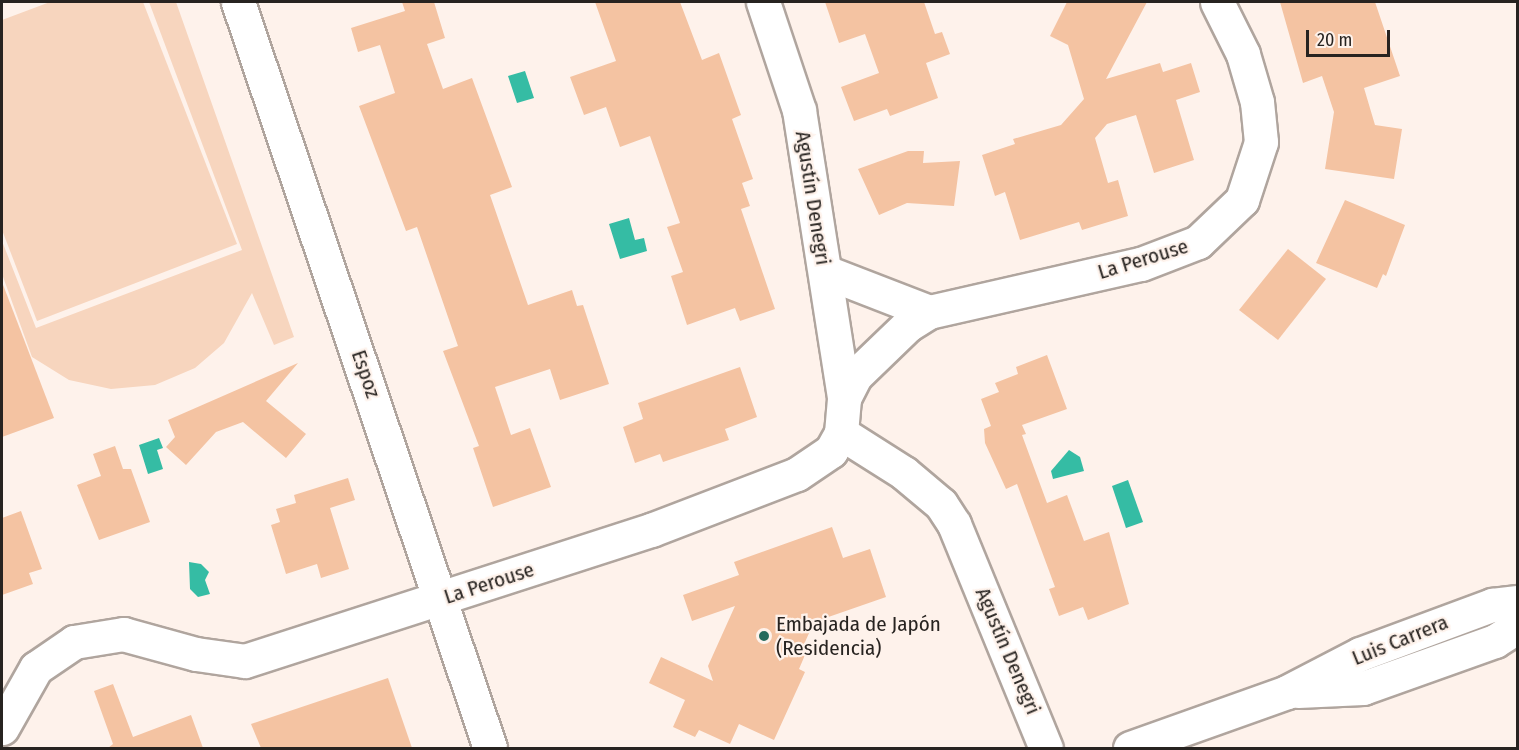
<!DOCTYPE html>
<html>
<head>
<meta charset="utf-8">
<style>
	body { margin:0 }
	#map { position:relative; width:1519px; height:750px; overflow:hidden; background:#fef2eb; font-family:"Fira Sans Condensed",sans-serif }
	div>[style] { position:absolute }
	.green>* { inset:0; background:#f7d5be }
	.water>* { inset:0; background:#35bca4 }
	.building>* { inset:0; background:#f4c3a2 }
	.roads { filter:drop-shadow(2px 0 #b0a59e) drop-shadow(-2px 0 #b0a59e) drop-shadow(0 2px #b0a59e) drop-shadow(0 -2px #b0a59e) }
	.minor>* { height:33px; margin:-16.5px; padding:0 16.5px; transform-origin:16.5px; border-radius:16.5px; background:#fff }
	.dots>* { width:16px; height:16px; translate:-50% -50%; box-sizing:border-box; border:3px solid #fef2eb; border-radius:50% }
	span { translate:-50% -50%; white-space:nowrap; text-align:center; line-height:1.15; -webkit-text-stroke:4.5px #fef2eb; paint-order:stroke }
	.street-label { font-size:21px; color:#272320 }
	.poi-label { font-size:21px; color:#272320 }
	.left { translate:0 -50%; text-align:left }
	.frame { position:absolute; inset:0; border:3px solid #272320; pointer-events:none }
	.scale { position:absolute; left:1306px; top:30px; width:84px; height:27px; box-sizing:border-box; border:3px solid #272320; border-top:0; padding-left:8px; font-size:18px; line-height:21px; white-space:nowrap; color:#272320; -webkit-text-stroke:4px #fef2eb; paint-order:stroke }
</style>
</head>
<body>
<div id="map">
	<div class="green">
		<i style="clip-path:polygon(50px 2px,143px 2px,237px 244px,37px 321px,2px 230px,2px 20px)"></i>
		<i style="clip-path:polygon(149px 2px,176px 2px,294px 337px,274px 345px,252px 293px,224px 343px,195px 368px,155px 385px,111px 389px,69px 380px,32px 357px,2px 274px,2px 241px,36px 328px,242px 250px)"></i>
	</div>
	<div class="water">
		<i style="clip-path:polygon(525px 71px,534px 98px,517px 103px,508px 76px)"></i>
		<i style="clip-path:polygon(629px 218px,635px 240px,644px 238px,647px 251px,620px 259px,609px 224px)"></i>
		<i style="clip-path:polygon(159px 438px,163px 448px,157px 450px,163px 469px,148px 474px,139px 445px)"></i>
		<i style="clip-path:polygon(1069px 450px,1080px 457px,1084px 471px,1053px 479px,1051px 471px)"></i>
		<i style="clip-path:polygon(1128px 480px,1143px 522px,1126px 528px,1112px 486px)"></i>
		<i style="clip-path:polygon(189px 562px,201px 564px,209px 572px,205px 580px,210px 594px,198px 597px,190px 589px)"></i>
	</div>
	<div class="building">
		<i style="clip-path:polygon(402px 2px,434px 2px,445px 38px,427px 44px,443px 89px,472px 78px,512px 187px,490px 195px,528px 305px,572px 290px,577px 306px,583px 305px,609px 384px,560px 400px,550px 369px,495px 387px,511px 435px,530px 428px,551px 487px,493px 507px,473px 448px,479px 446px,443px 351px,458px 346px,417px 227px,406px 231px,359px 106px,395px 93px,380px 45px,358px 52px,351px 28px,405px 11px)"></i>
		<i style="clip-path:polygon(595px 2px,680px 2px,702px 60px,719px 53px,741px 115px,732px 119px,753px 179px,742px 183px,750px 206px,741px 209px,775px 309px,740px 321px,735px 308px,687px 325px,671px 276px,683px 272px,667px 227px,680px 223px,650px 136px,620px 147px,606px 107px,584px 115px,570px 77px,616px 61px)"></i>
		<i style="clip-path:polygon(825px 2px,924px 2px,935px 34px,942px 32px,950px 54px,926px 63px,938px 98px,890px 116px,887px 109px,854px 121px,841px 87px,879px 73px,865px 34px,839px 43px)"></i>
		<i style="clip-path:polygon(1067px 2px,1147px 2px,1106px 79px,1160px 63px,1163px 72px,1191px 63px,1200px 92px,1176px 100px,1194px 160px,1154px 173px,1136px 115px,1107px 124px,1095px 138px,1108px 183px,1118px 180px,1128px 216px,1082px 230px,1079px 222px,1020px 240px,1005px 192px,995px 196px,982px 155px,1015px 144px,1013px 139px,1061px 125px,1084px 99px,1068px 45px,1050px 36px)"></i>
		<i style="clip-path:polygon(1280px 2px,1375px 2px,1400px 76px,1364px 88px,1375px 125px,1402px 129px,1394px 179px,1325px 169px,1334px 112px,1322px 76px,1303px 83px)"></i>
		<i style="clip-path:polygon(908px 151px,924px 151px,923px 163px,960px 161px,954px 206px,907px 203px,879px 215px,858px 169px)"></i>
		<i style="clip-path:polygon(1345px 200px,1405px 225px,1386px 276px,1383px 274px,1377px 288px,1316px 263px)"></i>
		<i style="clip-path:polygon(1288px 249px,1326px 279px,1278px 340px,1239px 310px)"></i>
		<i style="clip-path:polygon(2px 282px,54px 418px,2px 437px)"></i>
		<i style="clip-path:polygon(1047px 355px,1067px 409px,1022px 425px,1026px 434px,1022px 435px,1047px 503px,1067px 495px,1084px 541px,1109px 532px,1129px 604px,1088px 620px,1083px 607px,1059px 616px,1049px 589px,1055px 587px,1017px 484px,1006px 489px,985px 443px,984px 429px,991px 426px,981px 399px,999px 392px,995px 383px,1018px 374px,1016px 367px)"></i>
		<i style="clip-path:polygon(298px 363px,266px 401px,306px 434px,286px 458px,243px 422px,216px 432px,186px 465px,166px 447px,175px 437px,168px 420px)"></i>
		<i style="clip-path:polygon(740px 367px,757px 417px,725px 429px,729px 440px,663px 462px,660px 454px,635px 463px,623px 427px,643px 419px,638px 403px)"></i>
		<i style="clip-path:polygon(115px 446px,123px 469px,131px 469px,150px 522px,99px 540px,77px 485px,101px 476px,93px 454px)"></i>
		<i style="clip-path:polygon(348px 478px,355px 500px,330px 508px,349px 569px,321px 578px,317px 564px,286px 574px,271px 525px,280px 522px,276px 509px,296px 503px,294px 495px)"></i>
		<i style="clip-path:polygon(21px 511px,42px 569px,29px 573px,33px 584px,2px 595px,2px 518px)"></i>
		<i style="clip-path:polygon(832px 527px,843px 558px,870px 549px,886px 597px,814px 622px,801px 651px,805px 655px,799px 669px,805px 672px,774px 740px,739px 724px,730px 744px,699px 730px,695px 737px,673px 727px,685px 700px,649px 683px,661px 657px,713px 681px,708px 666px,735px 606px,692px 621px,683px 595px,739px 575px,734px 562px)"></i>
		<i style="clip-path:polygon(388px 678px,412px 748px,261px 748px,251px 724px)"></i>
		<i style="clip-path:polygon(113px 684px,133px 737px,191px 715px,203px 748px,108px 748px,113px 744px,94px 691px)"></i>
	</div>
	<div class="roads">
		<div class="minor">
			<i style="left:238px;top:2px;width:787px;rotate:71.33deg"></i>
			<i style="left:763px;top:2px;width:114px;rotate:71.6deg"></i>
			<i style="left:799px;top:110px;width:291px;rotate:81.1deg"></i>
			<i style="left:826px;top:272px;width:110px;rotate:21.2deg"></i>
			<i style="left:841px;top:433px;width:75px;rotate:32.4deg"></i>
			<i style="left:904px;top:473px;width:48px;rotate:40deg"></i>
			<i style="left:941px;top:504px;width:24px;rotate:57deg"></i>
			<i style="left:954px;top:524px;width:242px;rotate:67.7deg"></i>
			<i style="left:1298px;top:691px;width:65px;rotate:-2.6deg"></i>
			<i style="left:1363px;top:688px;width:140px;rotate:-19.6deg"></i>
			<i style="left:1495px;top:641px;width:27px;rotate:-33deg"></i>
			<i style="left:2px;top:728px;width:69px;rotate:-60.5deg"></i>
			<i style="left:36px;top:668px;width:46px;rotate:-34.4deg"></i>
			<i style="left:74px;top:642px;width:50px;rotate:-9.3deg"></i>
			<i style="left:123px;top:634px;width:76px;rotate:15.3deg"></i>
			<i style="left:196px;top:654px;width:49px;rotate:8.1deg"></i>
			<i style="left:245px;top:661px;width:427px;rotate:-17.9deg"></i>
			<i style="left:651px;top:530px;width:156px;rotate:-21deg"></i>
			<i style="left:797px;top:474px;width:41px;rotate:-34.1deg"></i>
			<i style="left:831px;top:451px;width:21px;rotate:-61deg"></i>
			<i style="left:841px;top:433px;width:35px;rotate:-85deg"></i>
			<i style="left:844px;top:398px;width:25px;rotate:-63deg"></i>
			<i style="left:855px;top:376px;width:74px;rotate:-43.9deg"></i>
			<i style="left:908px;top:325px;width:25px;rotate:-32deg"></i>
			<i style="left:929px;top:312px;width:217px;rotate:-12.8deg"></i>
			<i style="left:1141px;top:264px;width:61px;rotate:-21.1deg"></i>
			<i style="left:1198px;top:242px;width:61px;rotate:-43.7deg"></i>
			<i style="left:1242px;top:200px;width:61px;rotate:-71.9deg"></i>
			<i style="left:1261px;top:142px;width:40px;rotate:-95.7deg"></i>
			<i style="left:1257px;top:102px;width:50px;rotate:-106.3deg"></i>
			<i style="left:1243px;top:54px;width:58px;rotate:-116.6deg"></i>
			<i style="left:1130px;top:748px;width:167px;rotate:-19.6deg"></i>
			<i style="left:1287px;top:692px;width:82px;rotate:-27.5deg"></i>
			<i style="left:1360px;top:654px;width:141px;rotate:-20.4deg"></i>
			<i style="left:1492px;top:605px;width:26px;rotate:-7deg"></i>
		</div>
	</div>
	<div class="dots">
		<i style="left:764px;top:636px;background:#256a5c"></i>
	</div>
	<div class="street-label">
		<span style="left:813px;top:198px;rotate:81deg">Agustín Denegri</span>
		<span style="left:1143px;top:259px;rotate:-17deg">La Perouse</span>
		<span style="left:366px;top:374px;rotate:71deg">Espoz</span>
		<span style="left:489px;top:583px;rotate:-18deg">La Perouse</span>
		<span style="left:1400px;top:640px;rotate:-22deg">Luis Carrera</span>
		<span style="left:1008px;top:651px;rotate:67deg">Agustín Denegri</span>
	</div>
	<div class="poi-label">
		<span class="left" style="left:776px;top:636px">Embajada de Japón<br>(Residencia)</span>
	</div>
	<div class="frame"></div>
	<div class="scale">20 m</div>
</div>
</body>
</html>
